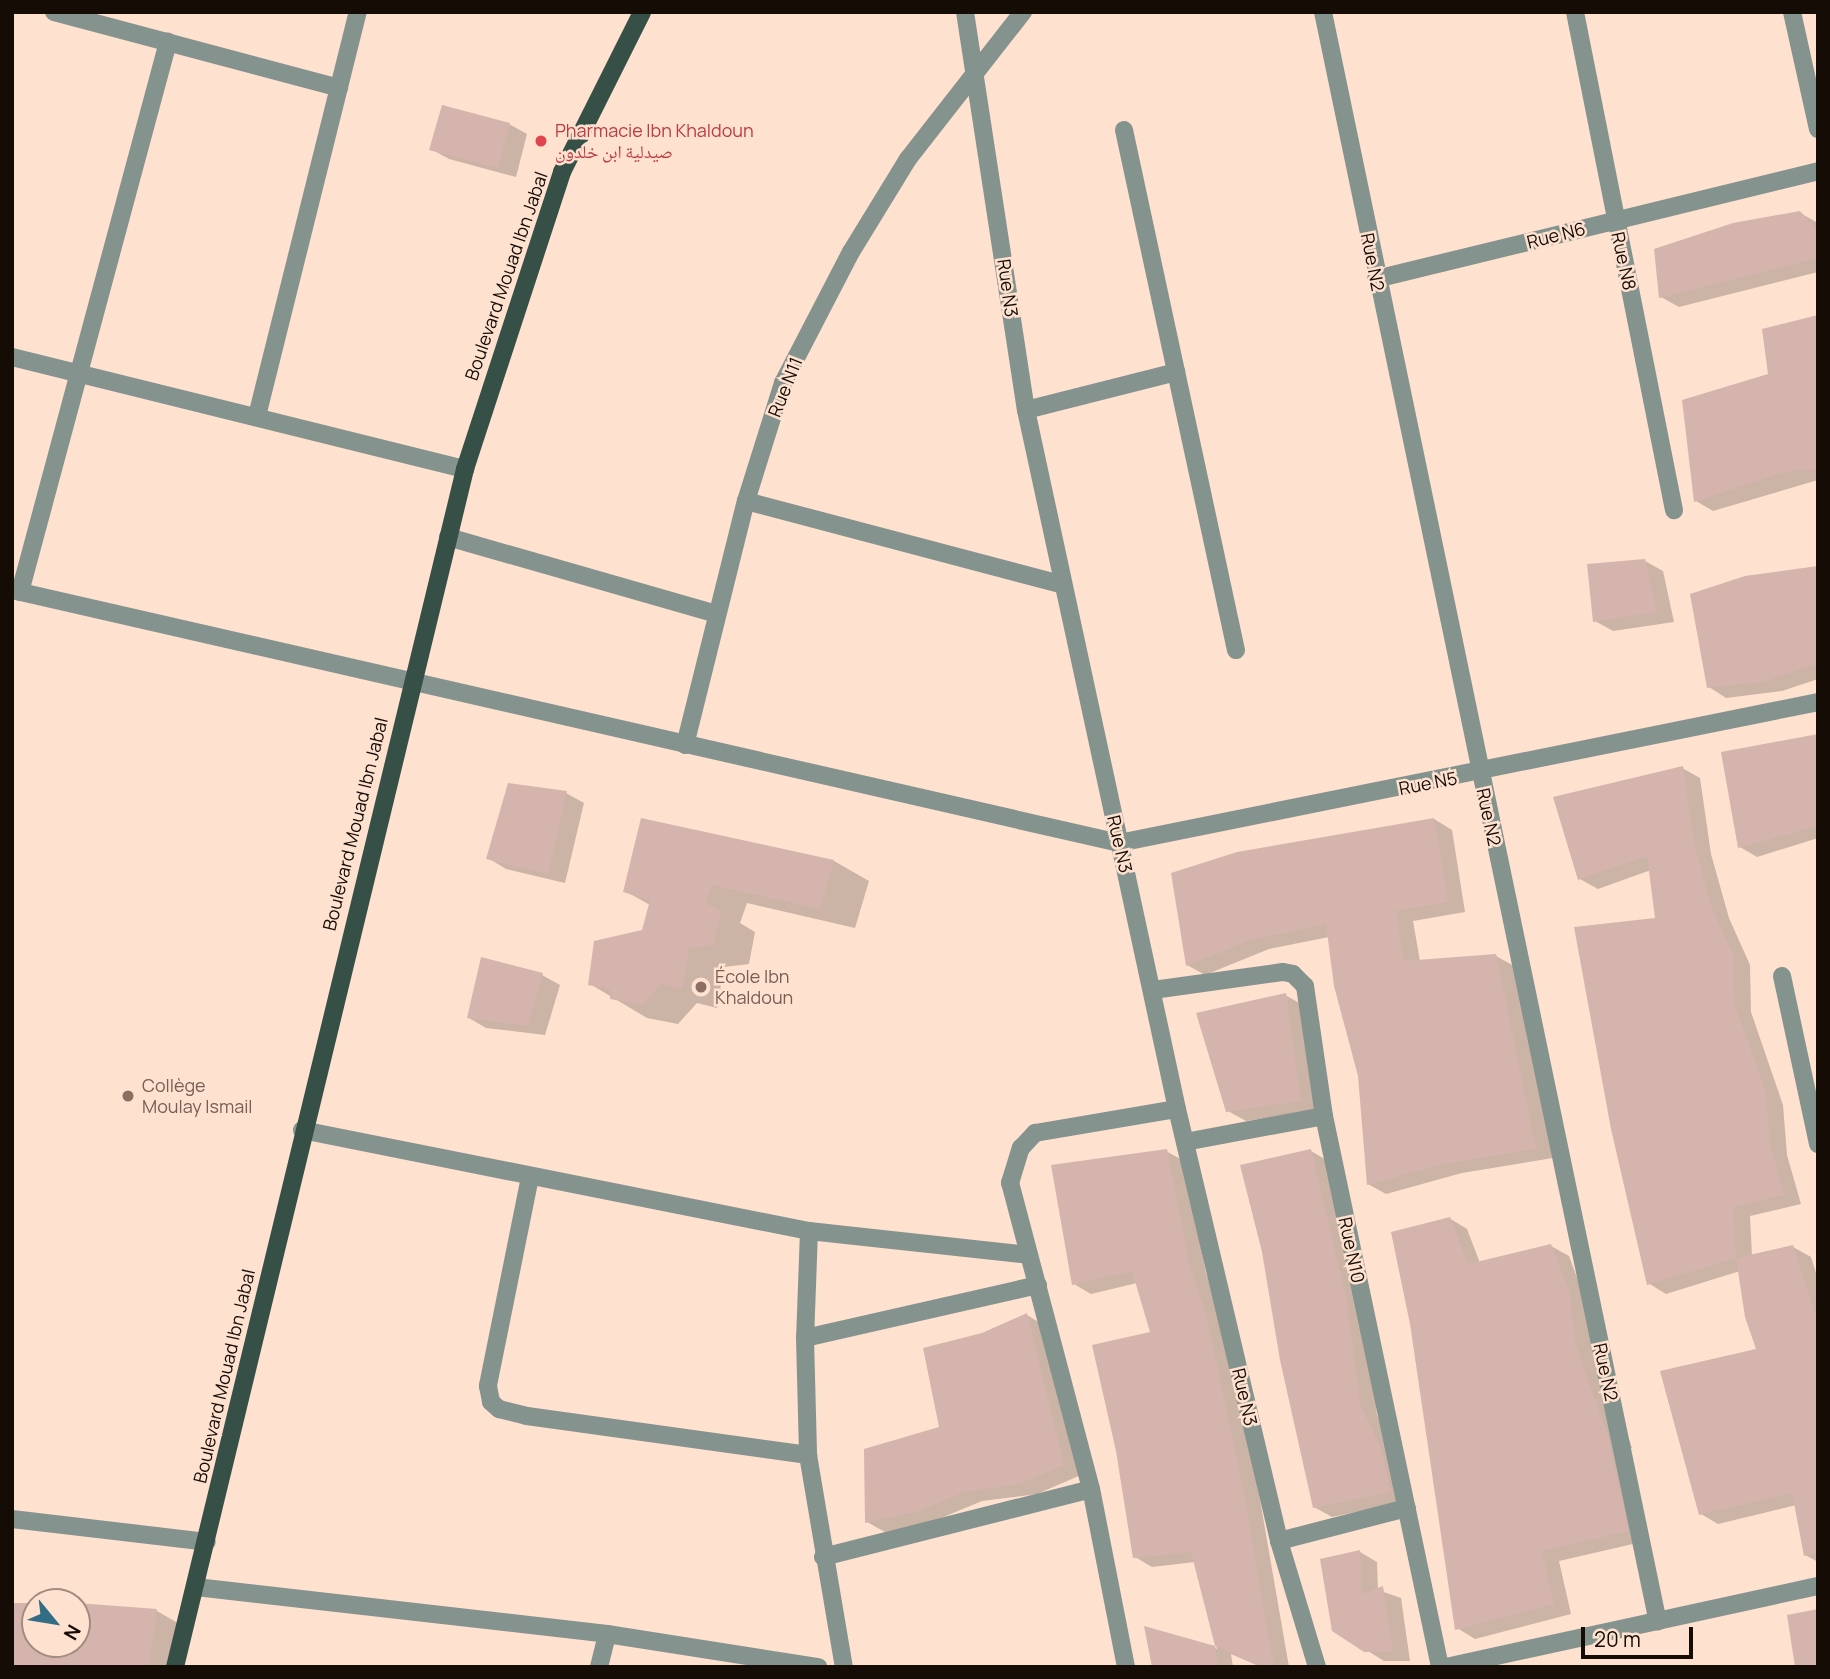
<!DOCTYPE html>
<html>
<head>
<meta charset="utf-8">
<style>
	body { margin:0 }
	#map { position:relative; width:1830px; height:1679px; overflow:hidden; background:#fee1cf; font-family:Manrope,"Noto Naskh Arabic",sans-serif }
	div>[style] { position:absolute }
	.shadow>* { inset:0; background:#0003 }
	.building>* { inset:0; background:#d5b4ae }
	.minor>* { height:18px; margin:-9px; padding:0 9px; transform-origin:9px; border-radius:9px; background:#85938e }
	.major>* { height:18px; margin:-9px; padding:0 9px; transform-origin:9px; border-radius:9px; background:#364f47 }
	.dots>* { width:19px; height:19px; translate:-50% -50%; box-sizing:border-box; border:4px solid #fee1cf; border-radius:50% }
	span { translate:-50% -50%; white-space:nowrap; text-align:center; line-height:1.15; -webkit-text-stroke:5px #fee1cf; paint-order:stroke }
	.health-label { font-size:18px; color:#be3a42 }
	.left { translate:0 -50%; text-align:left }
	.street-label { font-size:18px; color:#150c06 }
	.education-label { font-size:18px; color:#785e54 }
	.frame { position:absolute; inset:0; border:14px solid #150c06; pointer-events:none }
	.north { position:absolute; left:21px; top:1588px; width:70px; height:70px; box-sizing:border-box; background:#fee1cf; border:2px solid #a18c7f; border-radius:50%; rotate:120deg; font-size:19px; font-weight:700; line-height:28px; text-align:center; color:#150c06 }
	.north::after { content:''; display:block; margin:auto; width:24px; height:32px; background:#326d85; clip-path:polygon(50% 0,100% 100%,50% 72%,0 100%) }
	.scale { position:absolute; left:1581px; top:1627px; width:112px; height:32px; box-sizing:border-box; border:4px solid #150c06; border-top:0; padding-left:9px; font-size:21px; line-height:24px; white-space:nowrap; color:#150c06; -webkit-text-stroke:5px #fee1cf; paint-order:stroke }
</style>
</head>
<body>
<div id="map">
	<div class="shadow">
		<i style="clip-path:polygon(509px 124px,527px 134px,516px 177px,449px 159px,431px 149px)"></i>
		<i style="clip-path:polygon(1800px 213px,1818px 223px,1818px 272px,1679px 307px,1661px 297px)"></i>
		<i style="clip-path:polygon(1818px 316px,1818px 480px,1713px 511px,1696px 501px)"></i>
		<i style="clip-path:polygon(1645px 561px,1663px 571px,1674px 622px,1613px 631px,1595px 621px)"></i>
		<i style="clip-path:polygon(1818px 567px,1818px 679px,1782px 691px,1726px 698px,1709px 687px)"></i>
		<i style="clip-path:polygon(1818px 736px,1818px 838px,1757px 857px,1740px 847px)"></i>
		<i style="clip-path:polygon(1682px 768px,1700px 778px,1711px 854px,1729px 918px,1750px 965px,1751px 1012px,1783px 1105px,1787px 1155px,1801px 1204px,1750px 1216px,1752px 1256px,1793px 1247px,1811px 1257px,1818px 1279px,1818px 1562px,1805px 1555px,1796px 1505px,1718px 1524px,1701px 1514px,1758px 1350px,1740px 1271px,1666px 1294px,1648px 1283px,1657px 920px,1651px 870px,1598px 889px,1580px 879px)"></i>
		<i style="clip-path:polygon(566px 793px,584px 803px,565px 883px,506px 869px,488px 858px)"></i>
		<i style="clip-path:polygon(1434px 819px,1452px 830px,1465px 912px,1413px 921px,1420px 961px,1496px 956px,1514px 966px,1553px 1158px,1462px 1173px,1386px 1194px,1368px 1184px,1359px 1076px,1329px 937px,1269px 949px,1205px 975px,1187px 965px)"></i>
		<i style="clip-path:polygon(643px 820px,834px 861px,869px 881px,855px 928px,747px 903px,740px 923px,755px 932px,749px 964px,724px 967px,717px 1008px,697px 1003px,678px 1024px,647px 1018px,590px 984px,643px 931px,650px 905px,625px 891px)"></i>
		<i style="clip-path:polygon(542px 975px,560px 985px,545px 1035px,486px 1028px,469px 1018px)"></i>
		<i style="clip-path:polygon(1285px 995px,1303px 1005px,1318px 1110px,1246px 1121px,1228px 1111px)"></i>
		<i style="clip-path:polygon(1166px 1151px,1184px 1161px,1206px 1273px,1224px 1330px,1259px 1494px,1289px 1667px,1261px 1667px,1231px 1654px,1233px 1667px,1154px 1667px,1146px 1628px,1217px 1649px,1195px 1562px,1152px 1567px,1135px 1557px,1152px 1333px,1137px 1283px,1091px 1294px,1074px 1284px)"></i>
		<i style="clip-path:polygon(1311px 1151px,1328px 1161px,1371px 1354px,1377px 1415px,1398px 1459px,1407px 1501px,1332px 1517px,1314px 1507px)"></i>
		<i style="clip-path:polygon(1449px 1218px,1467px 1229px,1480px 1263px,1551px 1246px,1569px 1256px,1586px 1302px,1594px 1358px,1603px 1363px,1632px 1448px,1625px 1450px,1646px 1541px,1559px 1561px,1571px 1614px,1475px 1639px,1457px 1628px)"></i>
		<i style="clip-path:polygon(1027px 1315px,1045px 1326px,1081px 1475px,1037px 1494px,982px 1501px,934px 1521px,885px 1532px,867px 1522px,941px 1428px,982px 1334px)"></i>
		<i style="clip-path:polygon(1360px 1552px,1377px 1562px,1378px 1590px,1401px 1598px,1410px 1661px,1384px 1661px,1334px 1630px)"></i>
		<i style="clip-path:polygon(35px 1604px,35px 1644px,77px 1644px,77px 1604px,157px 1611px,183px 1626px,177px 1667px,12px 1667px)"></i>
	</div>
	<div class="building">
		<i style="clip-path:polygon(442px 105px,510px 123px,498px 168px,429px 150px)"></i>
		<i style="clip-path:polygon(1800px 211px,1818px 231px,1818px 258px,1659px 298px,1654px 249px,1733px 223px)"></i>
		<i style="clip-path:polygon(1818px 315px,1818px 469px,1786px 472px,1694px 502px,1682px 400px,1768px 374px,1762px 329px)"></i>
		<i style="clip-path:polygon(1645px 559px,1657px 612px,1593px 622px,1587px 564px)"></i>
		<i style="clip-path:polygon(1818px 566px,1818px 664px,1763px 682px,1707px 688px,1690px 594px,1745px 576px)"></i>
		<i style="clip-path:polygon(1818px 734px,1818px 826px,1738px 848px,1721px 752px)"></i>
		<i style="clip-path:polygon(1683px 766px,1694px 843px,1711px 906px,1733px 954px,1734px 1001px,1766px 1094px,1770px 1144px,1784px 1195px,1733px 1207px,1736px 1258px,1793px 1245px,1818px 1324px,1818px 1552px,1804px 1556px,1792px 1493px,1699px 1515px,1660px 1371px,1756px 1349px,1745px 1317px,1736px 1258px,1647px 1285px,1611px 1129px,1574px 927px,1655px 918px,1647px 856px,1578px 880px,1553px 797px)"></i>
		<i style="clip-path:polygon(508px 783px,567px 791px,548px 874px,486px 859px)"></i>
		<i style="clip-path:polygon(641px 818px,834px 860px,820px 909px,712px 885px,705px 903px,721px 910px,714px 945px,689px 948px,682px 989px,661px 984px,643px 1005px,610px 999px,610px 989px,588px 985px,594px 941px,642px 930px,650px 900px,623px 892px)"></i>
		<i style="clip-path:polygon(1434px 818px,1448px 902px,1396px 911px,1404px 961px,1496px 954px,1536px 1149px,1443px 1164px,1367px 1185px,1358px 1076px,1334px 986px,1326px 924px,1251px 940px,1186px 966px,1171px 873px,1237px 852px)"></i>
		<i style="clip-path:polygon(481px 957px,543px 973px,528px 1026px,467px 1018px)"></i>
		<i style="clip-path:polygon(1286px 993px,1301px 1101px,1226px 1112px,1196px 1013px)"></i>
		<i style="clip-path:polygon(1167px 1149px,1189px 1262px,1207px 1319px,1242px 1483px,1274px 1667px,1263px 1667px,1215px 1646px,1218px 1667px,1152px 1667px,1144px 1626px,1215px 1646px,1191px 1552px,1133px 1558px,1116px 1451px,1092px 1345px,1150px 1332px,1132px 1271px,1072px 1285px,1051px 1165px)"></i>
		<i style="clip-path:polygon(1311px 1149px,1346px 1297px,1360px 1404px,1381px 1448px,1391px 1492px,1313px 1508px,1280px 1360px,1262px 1252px,1240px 1165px)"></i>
		<i style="clip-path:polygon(1450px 1217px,1468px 1264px,1551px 1244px,1569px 1291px,1576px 1346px,1607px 1433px,1629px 1531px,1542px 1551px,1554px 1604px,1455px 1630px,1410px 1324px,1391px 1232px)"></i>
		<i style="clip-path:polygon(1027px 1313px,1064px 1465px,1019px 1484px,964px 1492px,916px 1512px,865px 1523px,864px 1449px,939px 1427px,923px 1348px,982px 1333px)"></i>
		<i style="clip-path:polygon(1360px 1550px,1362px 1594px,1383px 1586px,1393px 1652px,1364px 1652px,1332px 1631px,1320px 1559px)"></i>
		<i style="clip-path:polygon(12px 1603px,35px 1603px,35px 1644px,77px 1644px,77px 1603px,157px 1609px,149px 1667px,12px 1667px)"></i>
		<i style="clip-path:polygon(1818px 1609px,1818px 1667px,1795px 1667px,1787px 1615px)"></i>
	</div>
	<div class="minor">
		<i style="left:54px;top:12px;width:295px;rotate:14.9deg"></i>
		<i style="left:965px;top:12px;width:403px;rotate:81.3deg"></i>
		<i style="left:1026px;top:410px;width:715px;rotate:77.81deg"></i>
		<i style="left:1177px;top:1109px;width:444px;rotate:76.7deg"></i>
		<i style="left:1279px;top:1541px;width:132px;rotate:73.2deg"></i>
		<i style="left:1323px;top:12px;width:1644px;rotate:78.25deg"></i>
		<i style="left:1575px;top:12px;width:508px;rotate:78.76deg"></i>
		<i style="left:1792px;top:12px;width:120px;rotate:77.5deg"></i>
		<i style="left:1124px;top:130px;width:532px;rotate:77.85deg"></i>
		<i style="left:1376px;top:279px;width:455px;rotate:-13.7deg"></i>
		<i style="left:12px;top:357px;width:467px;rotate:13.9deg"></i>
		<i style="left:1026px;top:410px;width:155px;rotate:-14.2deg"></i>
		<i style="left:257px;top:416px;width:416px;rotate:-76deg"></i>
		<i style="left:746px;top:501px;width:328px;rotate:14.8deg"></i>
		<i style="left:448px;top:537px;width:280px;rotate:16deg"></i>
		<i style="left:12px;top:590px;width:1136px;rotate:12.87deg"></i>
		<i style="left:1119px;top:843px;width:713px;rotate:-11.4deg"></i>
		<i style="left:20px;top:592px;width:570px;rotate:-74.94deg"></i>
		<i style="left:685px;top:745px;width:252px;rotate:-76deg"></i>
		<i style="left:746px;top:501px;width:124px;rotate:-72.6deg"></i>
		<i style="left:783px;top:383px;width:148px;rotate:-62.6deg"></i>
		<i style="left:851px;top:252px;width:109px;rotate:-58.5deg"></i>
		<i style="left:908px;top:159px;width:187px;rotate:-52deg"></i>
		<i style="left:1782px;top:976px;width:172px;rotate:77.9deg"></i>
		<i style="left:1153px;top:990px;width:131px;rotate:-7.9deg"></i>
		<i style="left:1283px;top:972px;width:10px;rotate:11deg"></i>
		<i style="left:1293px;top:974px;width:17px;rotate:45deg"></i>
		<i style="left:1305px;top:986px;width:131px;rotate:81.7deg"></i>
		<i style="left:1324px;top:1116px;width:563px;rotate:78.11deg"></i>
		<i style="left:302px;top:1130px;width:517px;rotate:11.27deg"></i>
		<i style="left:809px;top:1231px;width:221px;rotate:6.2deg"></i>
		<i style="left:1185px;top:1142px;width:141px;rotate:-10.6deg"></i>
		<i style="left:530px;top:1177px;width:213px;rotate:101.4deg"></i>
		<i style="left:488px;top:1386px;width:16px;rotate:79deg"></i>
		<i style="left:491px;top:1402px;width:11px;rotate:41deg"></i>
		<i style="left:499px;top:1409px;width:29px;rotate:14deg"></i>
		<i style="left:527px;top:1416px;width:284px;rotate:7.9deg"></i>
		<i style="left:809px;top:1231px;width:107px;rotate:92.1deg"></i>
		<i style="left:805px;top:1338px;width:117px;rotate:88.5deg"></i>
		<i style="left:808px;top:1455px;width:215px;rotate:80.4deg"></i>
		<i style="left:805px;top:1338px;width:239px;rotate:-12.8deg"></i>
		<i style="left:12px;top:1519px;width:196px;rotate:6.7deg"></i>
		<i style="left:1279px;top:1541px;width:132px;rotate:-14.5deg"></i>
		<i style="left:823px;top:1557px;width:276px;rotate:-14.2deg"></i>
		<i style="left:196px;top:1587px;width:414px;rotate:6.5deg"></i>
		<i style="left:607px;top:1634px;width:214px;rotate:8.9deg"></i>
		<i style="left:599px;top:1667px;width:34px;rotate:-76deg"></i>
		<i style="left:1126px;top:1667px;width:181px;rotate:-101.1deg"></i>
		<i style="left:1091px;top:1489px;width:317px;rotate:-104.8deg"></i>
		<i style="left:1010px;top:1183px;width:37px;rotate:-73deg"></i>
		<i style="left:1021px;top:1148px;width:21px;rotate:-47deg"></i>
		<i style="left:1035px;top:1133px;width:144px;rotate:-9.6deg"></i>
		<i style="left:1446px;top:1667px;width:381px;rotate:-12.3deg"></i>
	</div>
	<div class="major">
		<i style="left:175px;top:1667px;width:1233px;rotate:-76.39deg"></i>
		<i style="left:465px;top:469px;width:312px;rotate:-71.9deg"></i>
		<i style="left:562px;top:172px;width:179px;rotate:-63.4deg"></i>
	</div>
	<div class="dots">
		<i style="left:541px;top:141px;background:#e0444e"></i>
		<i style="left:701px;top:987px;background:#8d6e63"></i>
		<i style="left:128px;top:1096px;background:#8d6e63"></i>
	</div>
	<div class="health-label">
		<span class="left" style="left:555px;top:141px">Pharmacie Ibn Khaldoun<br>صيدلية ابن خلدون</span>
	</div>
	<div class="street-label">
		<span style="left:1556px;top:235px;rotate:-14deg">Rue N6</span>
		<span style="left:1624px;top:261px;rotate:78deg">Rue N8</span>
		<span style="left:1373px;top:262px;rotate:79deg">Rue N2</span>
		<span style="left:506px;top:276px;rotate:-71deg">Boulevard Mouad Ibn Jabal</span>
		<span style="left:1008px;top:288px;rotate:82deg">Rue N3</span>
		<span style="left:785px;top:387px;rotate:-68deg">Rue N11</span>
		<span style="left:1428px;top:783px;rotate:-11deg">Rue N5</span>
		<span style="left:1489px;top:817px;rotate:78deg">Rue N2</span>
		<span style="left:355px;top:824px;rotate:-76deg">Boulevard Mouad Ibn Jabal</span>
		<span style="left:1120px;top:844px;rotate:77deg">Rue N3</span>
		<span style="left:1352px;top:1250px;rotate:78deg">Rue N10</span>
		<span style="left:1606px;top:1372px;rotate:78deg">Rue N2</span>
		<span style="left:224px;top:1376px;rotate:-77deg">Boulevard Mouad Ibn Jabal</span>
		<span style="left:1245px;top:1397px;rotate:77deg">Rue N3</span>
	</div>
	<div class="education-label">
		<span class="left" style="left:715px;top:987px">École Ibn<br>Khaldoun</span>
		<span class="left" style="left:142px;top:1096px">Collège<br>Moulay Ismail</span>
	</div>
	<div class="frame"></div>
	<div class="north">N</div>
	<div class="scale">20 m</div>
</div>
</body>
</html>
